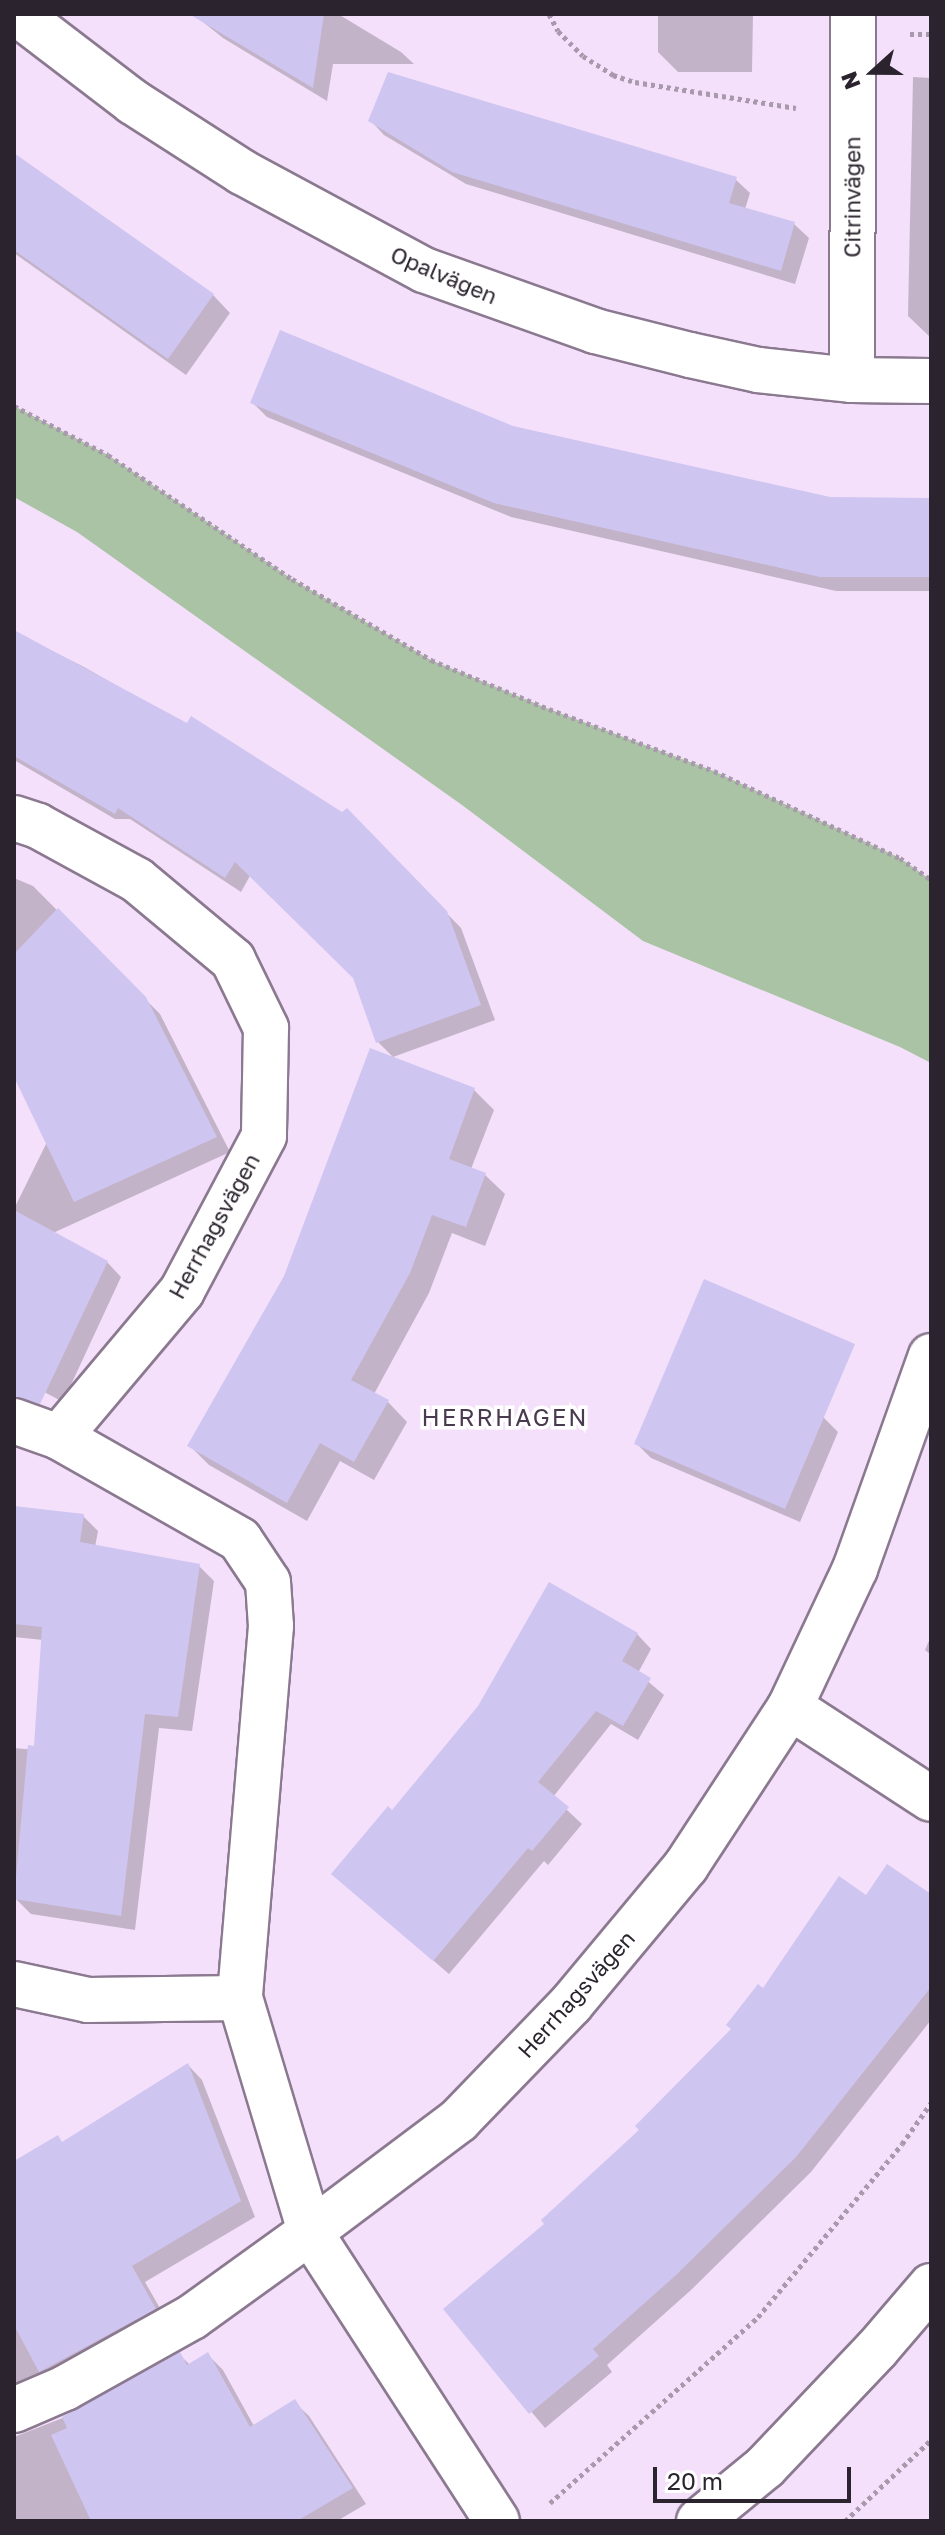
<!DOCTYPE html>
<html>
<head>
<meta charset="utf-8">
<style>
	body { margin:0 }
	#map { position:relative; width:945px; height:2535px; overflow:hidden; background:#f4e0fa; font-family:"Golos Text",sans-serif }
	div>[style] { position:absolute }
	.green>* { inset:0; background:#a9c3a4 }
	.shadow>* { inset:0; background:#0003 }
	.building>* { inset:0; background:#cfc5f1 }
	.path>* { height:5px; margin-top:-2.5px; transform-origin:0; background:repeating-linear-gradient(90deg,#a899ac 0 4px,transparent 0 8px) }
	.roads { filter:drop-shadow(2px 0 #8b7990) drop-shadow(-2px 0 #8b7990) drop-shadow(0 2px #8b7990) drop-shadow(0 -2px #8b7990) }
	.minor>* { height:44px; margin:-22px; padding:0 22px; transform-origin:22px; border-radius:22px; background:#fff }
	span { translate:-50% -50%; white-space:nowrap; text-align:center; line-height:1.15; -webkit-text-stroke:7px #fff; paint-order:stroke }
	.street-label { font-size:22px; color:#2b242e }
	.neighbourhood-label { font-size:24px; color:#4a3a4f; letter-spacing:2px }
	.frame { position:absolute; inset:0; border:16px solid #2b242e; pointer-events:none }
	.north { position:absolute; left:833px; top:32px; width:80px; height:80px; -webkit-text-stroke:6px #fff; paint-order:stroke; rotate:249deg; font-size:22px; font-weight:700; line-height:32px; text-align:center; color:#2b242e }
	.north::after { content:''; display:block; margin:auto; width:28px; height:36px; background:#2b242e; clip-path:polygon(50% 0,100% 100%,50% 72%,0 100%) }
	.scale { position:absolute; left:653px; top:2467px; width:198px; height:36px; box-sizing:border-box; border:4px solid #2b242e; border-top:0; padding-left:10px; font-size:24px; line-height:28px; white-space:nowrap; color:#2b242e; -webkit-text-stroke:6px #fff; paint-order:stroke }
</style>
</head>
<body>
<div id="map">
	<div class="green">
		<i style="clip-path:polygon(14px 406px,108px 455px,292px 579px,431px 660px,549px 709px,714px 771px,900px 858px,931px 880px,931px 1063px,900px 1047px,643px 941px,462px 805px,77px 532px,14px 497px)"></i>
	</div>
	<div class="shadow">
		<i style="clip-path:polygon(193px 14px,338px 14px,401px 52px,414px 64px,333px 64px,327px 101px,223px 38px)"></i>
		<i style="clip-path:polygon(658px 14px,753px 14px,752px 72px,678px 72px,658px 52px)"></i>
		<i style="clip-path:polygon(913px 77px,931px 78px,931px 338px,908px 316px)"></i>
		<i style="clip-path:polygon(370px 120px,735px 179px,750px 193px,745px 209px,794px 224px,809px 238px,795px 284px,466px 184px,384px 135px)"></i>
		<i style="clip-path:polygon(14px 155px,213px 295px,230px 313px,186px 375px,14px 253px)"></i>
		<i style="clip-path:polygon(252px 402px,513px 428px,830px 499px,931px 500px,931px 591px,836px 591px,511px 517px,267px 417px)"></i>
		<i style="clip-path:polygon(14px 632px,84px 667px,343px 815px,347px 811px,461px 928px,495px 1020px,393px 1057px,378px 1042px,355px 977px,251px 874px,241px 892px,130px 819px,115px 819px,14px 760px)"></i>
		<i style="clip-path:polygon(14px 878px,33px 886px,160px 1014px,230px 1152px,53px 1233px,107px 1262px,121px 1277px,63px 1402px,14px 1376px,14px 1209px,47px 1142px,14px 1073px)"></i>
		<i style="clip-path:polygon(474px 1090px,494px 1110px,471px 1169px,485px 1175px,505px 1194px,485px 1246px,452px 1233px,429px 1293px,374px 1394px,388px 1402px,407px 1422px,374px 1480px,340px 1461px,307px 1521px,209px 1465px,190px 1446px)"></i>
		<i style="clip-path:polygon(823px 1417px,838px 1432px,800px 1522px,651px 1458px,636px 1443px)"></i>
		<i style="clip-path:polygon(14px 1508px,83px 1516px,98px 1531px,95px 1547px,199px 1566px,214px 1581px,192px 1731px,159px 1728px,135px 1930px,31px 1914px,16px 1899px,14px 1748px,36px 1750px,43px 1640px,14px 1637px)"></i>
		<i style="clip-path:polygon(637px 1634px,651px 1649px,638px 1673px,664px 1695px,638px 1740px,611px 1724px,553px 1797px,582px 1824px,548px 1865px,544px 1861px,449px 1974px,349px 1888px,392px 1813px)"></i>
		<i style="clip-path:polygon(931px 1636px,931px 1655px,925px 1650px)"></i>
		<i style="clip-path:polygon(867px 1897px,931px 1897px,931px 2020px,811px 2172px,691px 2290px,607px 2365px,612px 2372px,545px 2428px,446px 2310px,547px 2224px)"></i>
		<i style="clip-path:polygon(188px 2065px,202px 2080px,255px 2217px,145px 2282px,169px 2324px,14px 2406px,14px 2174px)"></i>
		<i style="clip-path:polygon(180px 2355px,190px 2365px,208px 2355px,223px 2370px,254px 2426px,294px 2402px,309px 2416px,366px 2504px,337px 2521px,14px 2521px,14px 2437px,78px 2412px)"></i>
	</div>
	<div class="building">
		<i style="clip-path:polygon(189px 14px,324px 14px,313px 88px)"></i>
		<i style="clip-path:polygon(388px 72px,737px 177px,729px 203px,795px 222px,781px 271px,452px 172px,368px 121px)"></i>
		<i style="clip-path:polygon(14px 153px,214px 294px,168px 359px,14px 250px)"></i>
		<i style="clip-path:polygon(280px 330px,513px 426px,830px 497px,931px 498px,931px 577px,820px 577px,494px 503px,250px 403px)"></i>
		<i style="clip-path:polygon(14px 630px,187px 723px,191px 716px,342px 812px,347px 808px,447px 911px,481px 1005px,376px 1043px,353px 978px,235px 862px,225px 878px,118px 808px,115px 814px,14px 756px)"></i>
		<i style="clip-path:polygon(58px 908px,146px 997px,217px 1137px,74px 1202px,14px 1077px,14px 954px)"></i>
		<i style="clip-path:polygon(370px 1048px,475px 1088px,449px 1159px,486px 1173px,466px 1227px,432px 1215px,410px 1273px,351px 1380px,389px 1400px,354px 1462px,320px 1443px,287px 1503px,187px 1446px,284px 1276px)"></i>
		<i style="clip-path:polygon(14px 1210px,108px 1261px,40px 1404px,14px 1397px)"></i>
		<i style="clip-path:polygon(704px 1279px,855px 1344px,785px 1509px,634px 1444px)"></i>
		<i style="clip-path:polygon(14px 1506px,84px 1514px,80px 1542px,200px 1564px,178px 1717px,145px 1714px,121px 1916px,14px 1899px,28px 1745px,34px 1746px,42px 1627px,14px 1624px)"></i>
		<i style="clip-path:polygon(549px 1582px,638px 1633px,622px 1661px,651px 1678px,623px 1726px,596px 1711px,538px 1782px,569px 1807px,532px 1851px,528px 1848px,433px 1961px,331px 1874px,388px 1806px,392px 1810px,478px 1706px)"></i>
		<i style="clip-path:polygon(887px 1864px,931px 1894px,931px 1987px,796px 2157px,676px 2275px,593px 2349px,599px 2356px,529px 2414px,443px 2309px,544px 2224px,541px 2220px,639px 2130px,635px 2126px,731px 2029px,726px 2025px,758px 1984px,763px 1988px,839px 1876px,866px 1895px)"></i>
		<i style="clip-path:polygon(188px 2063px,241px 2201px,132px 2266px,156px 2309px,39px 2372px,14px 2325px,14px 2161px,58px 2135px,62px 2142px)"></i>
		<i style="clip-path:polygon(180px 2352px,187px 2365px,208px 2352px,250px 2427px,295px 2399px,353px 2488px,297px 2521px,91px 2521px,51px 2435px,67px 2428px,62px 2417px)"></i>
	</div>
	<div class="path">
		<i style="left:549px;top:14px;width:19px;rotate:62deg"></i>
		<i style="left:558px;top:31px;width:35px;rotate:45deg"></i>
		<i style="left:583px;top:56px;width:36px;rotate:32deg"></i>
		<i style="left:613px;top:75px;width:23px;rotate:18deg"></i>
		<i style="left:635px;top:82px;width:163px;rotate:9.2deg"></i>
		<i style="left:910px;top:34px;width:21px"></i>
		<i style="left:14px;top:406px;width:106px;rotate:27.5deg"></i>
		<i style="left:108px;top:455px;width:222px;rotate:34deg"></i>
		<i style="left:292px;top:579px;width:161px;rotate:30.2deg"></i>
		<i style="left:431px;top:660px;width:128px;rotate:22.6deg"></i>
		<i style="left:549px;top:709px;width:176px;rotate:20.6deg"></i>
		<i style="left:714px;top:771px;width:205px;rotate:25.1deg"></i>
		<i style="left:900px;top:858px;width:38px;rotate:35deg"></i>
		<i style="left:550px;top:2503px;width:279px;rotate:-41.8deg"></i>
		<i style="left:758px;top:2317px;width:225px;rotate:-50.2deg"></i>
		<i style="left:902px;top:2144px;width:50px;rotate:-54.7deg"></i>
		<i style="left:845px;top:2521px;width:118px;rotate:-43.3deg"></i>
	</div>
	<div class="roads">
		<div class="minor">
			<i style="left:18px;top:14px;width:145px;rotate:37.4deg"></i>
			<i style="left:133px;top:102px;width:130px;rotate:32.7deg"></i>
			<i style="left:242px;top:172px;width:207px;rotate:28.3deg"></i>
			<i style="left:424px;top:270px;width:182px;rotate:19.6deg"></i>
			<i style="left:595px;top:331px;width:98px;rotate:14.2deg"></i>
			<i style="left:690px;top:355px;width:70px;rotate:12.4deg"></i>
			<i style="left:758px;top:370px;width:95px;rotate:6.1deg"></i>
			<i style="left:852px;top:380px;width:79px;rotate:0.7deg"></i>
			<i style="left:852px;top:380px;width:366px;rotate:-89.8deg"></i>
			<i style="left:14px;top:818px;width:25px;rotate:18deg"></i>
			<i style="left:38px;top:826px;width:113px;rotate:28.6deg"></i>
			<i style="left:137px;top:880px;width:125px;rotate:39.8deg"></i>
			<i style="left:233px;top:960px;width:76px;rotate:64.1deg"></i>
			<i style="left:266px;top:1028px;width:108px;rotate:91.1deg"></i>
			<i style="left:264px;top:1136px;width:175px;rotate:117.9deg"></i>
			<i style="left:182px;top:1291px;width:191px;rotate:130.1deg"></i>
			<i style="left:14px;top:1421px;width:48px;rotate:19.6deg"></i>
			<i style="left:59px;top:1437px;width:208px;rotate:29.6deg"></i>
			<i style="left:240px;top:1540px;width:50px;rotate:56.3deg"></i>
			<i style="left:268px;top:1582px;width:44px;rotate:86.1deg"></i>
			<i style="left:271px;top:1626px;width:373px;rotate:94.8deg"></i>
			<i style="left:240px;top:1998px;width:244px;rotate:73.3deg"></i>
			<i style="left:310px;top:2232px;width:344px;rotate:57.1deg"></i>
			<i style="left:790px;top:1707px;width:168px;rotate:33.1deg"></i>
			<i style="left:14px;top:1984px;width:76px;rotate:12.2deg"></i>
			<i style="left:88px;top:2000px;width:152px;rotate:-0.8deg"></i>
			<i style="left:14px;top:2410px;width:56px;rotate:-23.3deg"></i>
			<i style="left:65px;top:2388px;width:145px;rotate:-29.2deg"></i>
			<i style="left:192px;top:2317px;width:145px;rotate:-35.8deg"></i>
			<i style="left:310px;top:2232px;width:186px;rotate:-36.9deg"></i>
			<i style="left:459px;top:2120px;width:161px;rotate:-46deg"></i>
			<i style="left:571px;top:2004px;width:180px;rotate:-50.2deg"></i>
			<i style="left:686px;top:1866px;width:190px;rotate:-56.8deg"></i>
			<i style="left:790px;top:1707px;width:153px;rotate:-64.8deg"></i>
			<i style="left:855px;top:1569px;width:226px;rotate:-70.4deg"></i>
			<i style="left:699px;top:2521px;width:85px;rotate:-39.3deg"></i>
			<i style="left:765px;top:2467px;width:163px;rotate:-46.5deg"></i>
			<i style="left:877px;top:2349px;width:83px;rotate:-49.4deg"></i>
		</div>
	</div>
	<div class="street-label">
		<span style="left:852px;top:197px;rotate:-90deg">Citrinvägen</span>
		<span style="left:444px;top:275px;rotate:23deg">Opalvägen</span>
		<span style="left:214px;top:1226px;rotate:-61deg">Herrhagsvägen</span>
		<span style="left:576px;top:1994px;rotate:-48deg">Herrhagsvägen</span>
	</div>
	<div class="neighbourhood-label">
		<span style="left:505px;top:1417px">HERRHAGEN</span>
	</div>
	<div class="frame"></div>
	<div class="north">N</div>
	<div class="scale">20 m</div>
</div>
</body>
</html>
